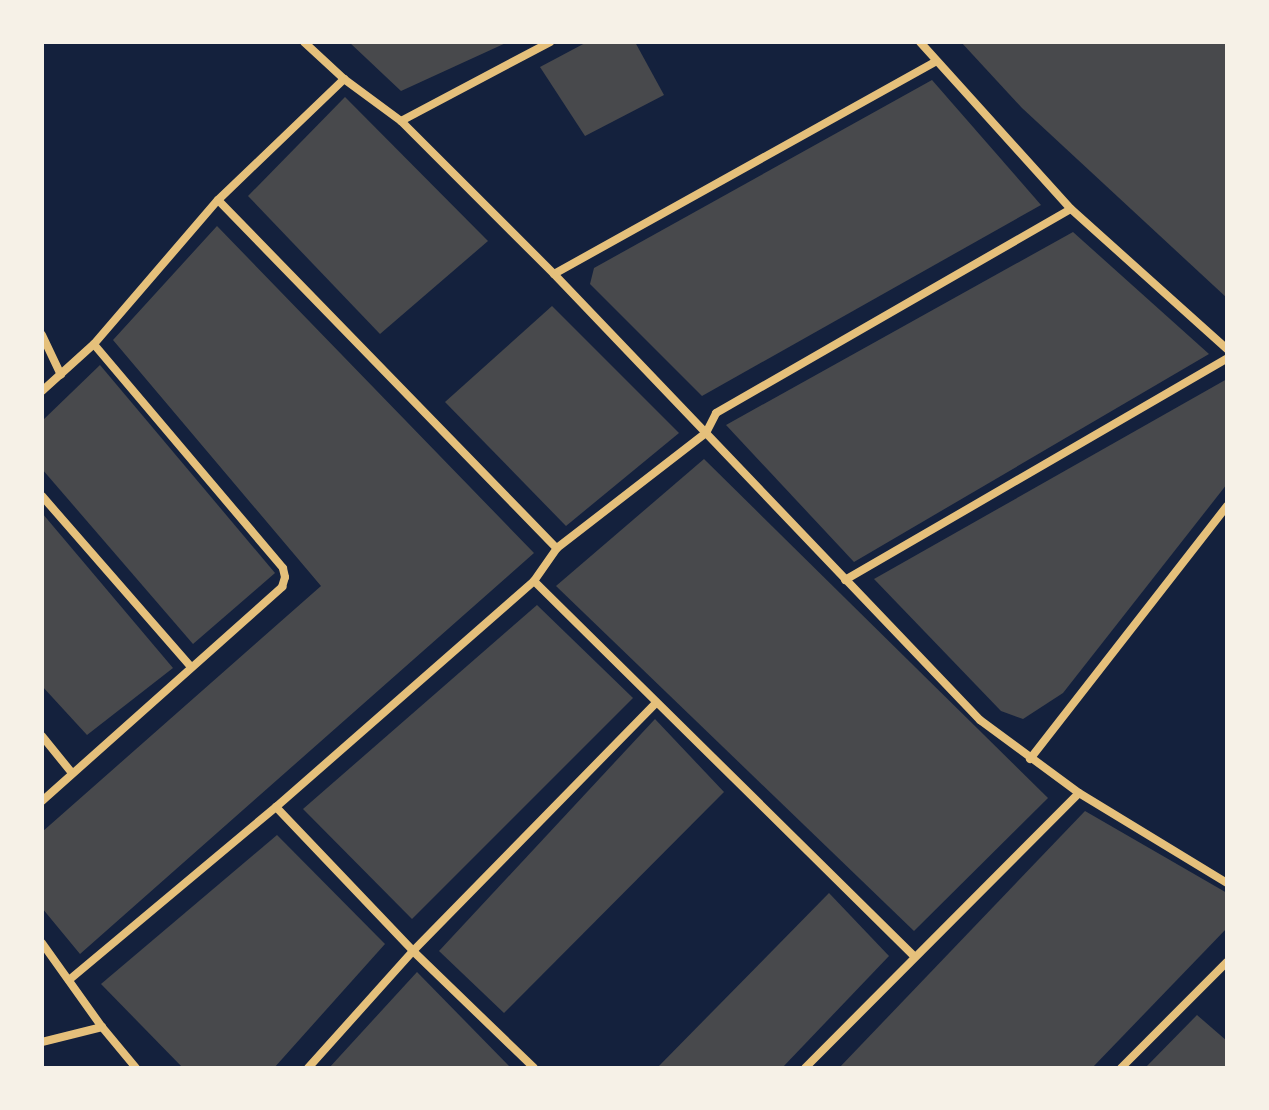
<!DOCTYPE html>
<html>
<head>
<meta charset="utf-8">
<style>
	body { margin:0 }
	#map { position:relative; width:1269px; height:1110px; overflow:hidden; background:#14213d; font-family:Montserrat,sans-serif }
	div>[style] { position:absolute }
	.building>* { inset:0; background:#48494c }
	.minor>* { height:8px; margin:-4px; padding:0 4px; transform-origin:4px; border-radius:4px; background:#e5c07b }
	span { translate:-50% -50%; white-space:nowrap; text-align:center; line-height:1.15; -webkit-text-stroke:7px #f6f1e7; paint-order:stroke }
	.frame { position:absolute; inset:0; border:44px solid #f6f1e7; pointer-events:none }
</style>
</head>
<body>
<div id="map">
	<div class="building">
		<i style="clip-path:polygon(349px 42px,508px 42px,401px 91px)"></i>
		<i style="clip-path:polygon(587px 42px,635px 42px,664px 95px,585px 136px,540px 67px)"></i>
		<i style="clip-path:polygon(961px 42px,1227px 42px,1227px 298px,1022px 108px)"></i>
		<i style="clip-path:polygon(932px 80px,1041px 205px,702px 396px,590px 284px,594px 268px)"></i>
		<i style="clip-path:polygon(345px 97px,488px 241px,380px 334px,248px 196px)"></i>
		<i style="clip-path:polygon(217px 226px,534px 553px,80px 954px,42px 908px,42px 832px,321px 586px,113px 340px)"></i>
		<i style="clip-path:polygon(1073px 232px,1209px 354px,854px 562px,726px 425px)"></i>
		<i style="clip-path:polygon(552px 306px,679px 433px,566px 526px,445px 402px)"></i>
		<i style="clip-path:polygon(100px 365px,275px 573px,193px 644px,42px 469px,42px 421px)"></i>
		<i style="clip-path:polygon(1227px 379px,1227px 484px,1063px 693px,1023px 719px,1001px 711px,874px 579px)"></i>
		<i style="clip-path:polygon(704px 459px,1048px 798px,914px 931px,556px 586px)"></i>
		<i style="clip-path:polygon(42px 513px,173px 668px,87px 735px,42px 686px)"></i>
		<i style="clip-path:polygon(537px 605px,633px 698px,412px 919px,303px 809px)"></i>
		<i style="clip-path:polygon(655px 719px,724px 792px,504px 1013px,439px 951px)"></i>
		<i style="clip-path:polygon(1085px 811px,1227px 893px,1227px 928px,1092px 1068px,839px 1068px)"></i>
		<i style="clip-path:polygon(277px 835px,385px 944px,274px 1068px,183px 1068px,101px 984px)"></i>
		<i style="clip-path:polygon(829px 893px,889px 956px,782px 1068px,657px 1068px)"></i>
		<i style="clip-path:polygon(417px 972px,511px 1068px,329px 1068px)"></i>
		<i style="clip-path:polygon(1197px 1015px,1227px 1041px,1227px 1068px,1145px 1068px)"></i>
	</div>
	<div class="minor">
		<i style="left:304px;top:42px;width:54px;rotate:42.8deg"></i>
		<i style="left:344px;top:79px;width:71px;rotate:36.4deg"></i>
		<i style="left:401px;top:121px;width:216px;rotate:45deg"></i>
		<i style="left:554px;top:274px;width:617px;rotate:46.31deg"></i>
		<i style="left:980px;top:720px;width:123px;rotate:36.4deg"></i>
		<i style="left:1079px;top:793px;width:173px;rotate:31.3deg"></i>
		<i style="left:920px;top:42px;width:225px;rotate:47.9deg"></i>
		<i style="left:1071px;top:209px;width:210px;rotate:41.9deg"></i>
		<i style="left:401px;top:121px;width:169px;rotate:-27.9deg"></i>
		<i style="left:218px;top:200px;width:486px;rotate:45.8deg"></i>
		<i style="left:554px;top:274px;width:437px;rotate:-29.1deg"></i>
		<i style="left:42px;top:335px;width:44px;rotate:64.6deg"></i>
		<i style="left:42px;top:391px;width:70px;rotate:-42.1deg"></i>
		<i style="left:94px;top:344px;width:190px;rotate:-49.3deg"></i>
		<i style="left:218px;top:200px;width:175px;rotate:-43.8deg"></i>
		<i style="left:42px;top:496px;width:227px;rotate:48.9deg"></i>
		<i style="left:845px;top:580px;width:441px;rotate:-30.1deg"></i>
		<i style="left:534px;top:581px;width:535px;rotate:44.62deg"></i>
		<i style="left:42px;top:736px;width:48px;rotate:51deg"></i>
		<i style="left:1030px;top:759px;width:321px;rotate:-52.1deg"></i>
		<i style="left:42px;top:801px;width:322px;rotate:-41.7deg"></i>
		<i style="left:282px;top:587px;width:10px;rotate:-73deg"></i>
		<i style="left:285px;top:577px;width:9px;rotate:-103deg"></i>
		<i style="left:283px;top:568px;width:293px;rotate:-130.2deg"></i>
		<i style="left:276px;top:807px;width:199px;rotate:46.4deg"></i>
		<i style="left:413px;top:951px;width:168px;rotate:44deg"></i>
		<i style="left:42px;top:943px;width:103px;rotate:54.5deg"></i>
		<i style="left:102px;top:1027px;width:53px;rotate:50.3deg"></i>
		<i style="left:69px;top:980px;width:270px;rotate:-39.9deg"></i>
		<i style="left:276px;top:807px;width:343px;rotate:-41.2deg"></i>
		<i style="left:534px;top:581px;width:40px;rotate:-55.1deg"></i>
		<i style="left:557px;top:548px;width:188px;rotate:-37.7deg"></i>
		<i style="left:706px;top:433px;width:22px;rotate:-63deg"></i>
		<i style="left:716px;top:413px;width:409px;rotate:-29.9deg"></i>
		<i style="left:42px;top:1042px;width:62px;rotate:-14deg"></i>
		<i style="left:308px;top:1068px;width:157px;rotate:-48.1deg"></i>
		<i style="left:413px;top:951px;width:347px;rotate:-45.6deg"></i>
		<i style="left:805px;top:1068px;width:388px;rotate:-45.1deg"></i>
		<i style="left:1121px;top:1068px;width:150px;rotate:-45deg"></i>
	</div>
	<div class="frame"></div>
</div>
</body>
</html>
